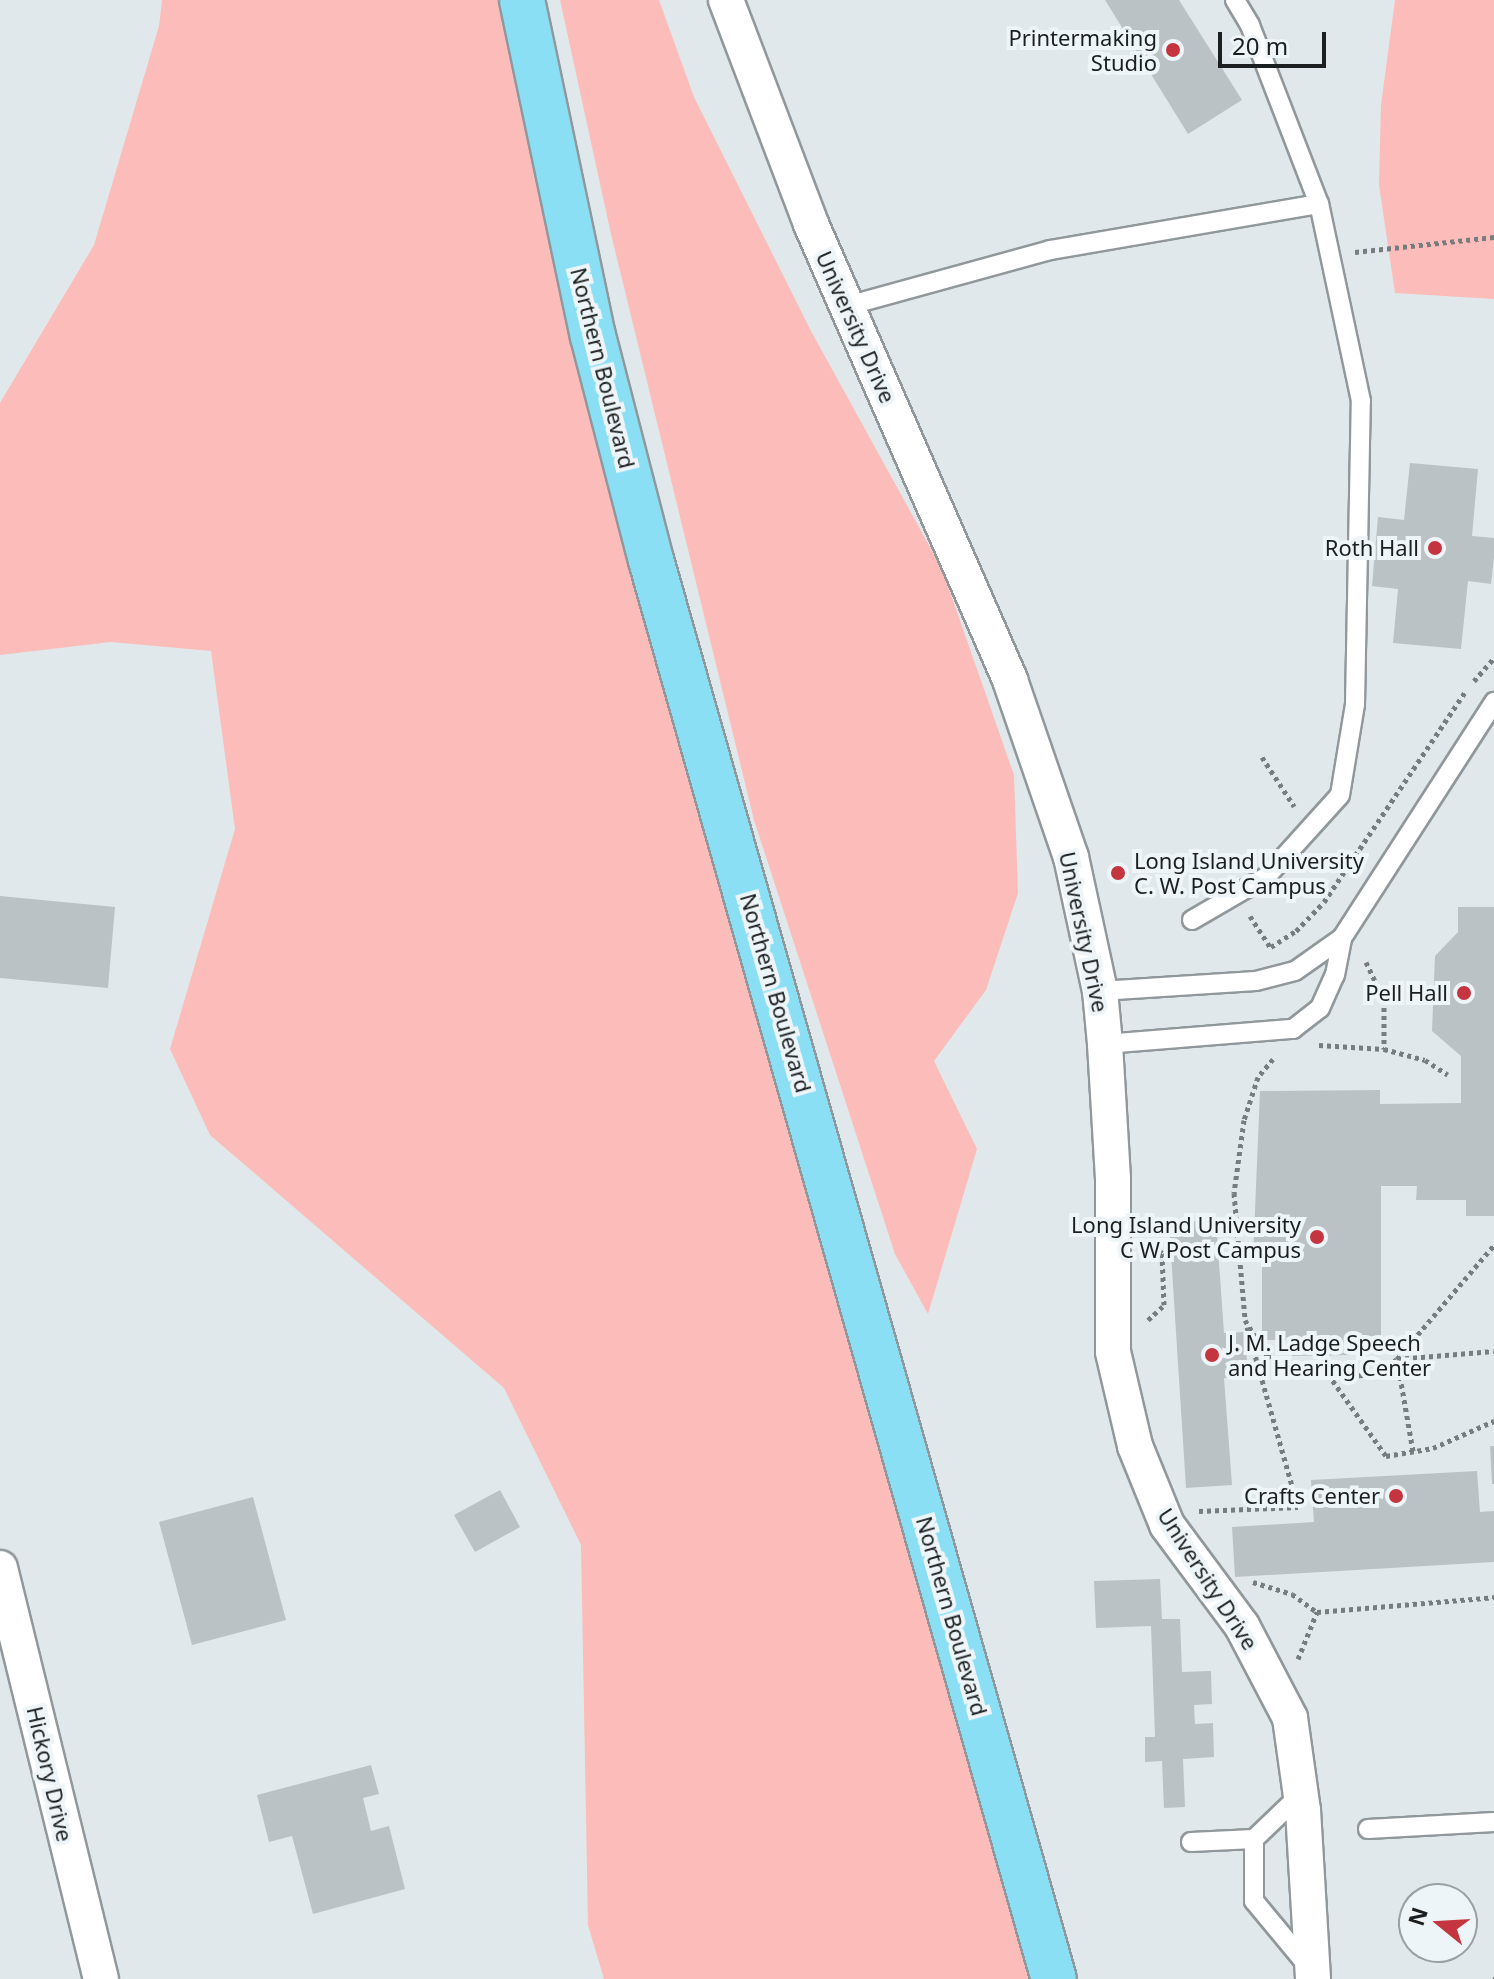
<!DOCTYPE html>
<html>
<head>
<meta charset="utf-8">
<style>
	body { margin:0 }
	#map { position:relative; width:1494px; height:1979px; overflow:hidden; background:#e0e8eb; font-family:"Noto Sans",sans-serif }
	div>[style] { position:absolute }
	.green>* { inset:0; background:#fcbcba }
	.building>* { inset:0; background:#bbc2c5 }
	.path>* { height:5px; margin-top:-2.5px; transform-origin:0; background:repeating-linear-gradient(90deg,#777d7f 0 4px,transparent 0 8px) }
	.roads { filter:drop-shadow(2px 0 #91989b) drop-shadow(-2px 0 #91989b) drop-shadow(0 2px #91989b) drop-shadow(0 -2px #91989b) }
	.lane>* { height:18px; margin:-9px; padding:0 9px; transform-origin:9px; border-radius:9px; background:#fff }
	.street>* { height:34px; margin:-17px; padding:0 17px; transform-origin:17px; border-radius:17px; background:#fff }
	.primary>* { height:44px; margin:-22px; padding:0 22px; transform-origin:22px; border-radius:22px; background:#8bdff5 }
	.dots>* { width:22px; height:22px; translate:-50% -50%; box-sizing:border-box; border:4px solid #eef5f8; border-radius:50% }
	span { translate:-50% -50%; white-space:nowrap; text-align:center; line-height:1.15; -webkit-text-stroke:8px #eef5f8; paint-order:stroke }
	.poi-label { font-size:22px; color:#1c1f20 }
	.right { translate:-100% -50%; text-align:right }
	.left { translate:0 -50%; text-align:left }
	.street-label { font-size:22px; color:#1c1f20 }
	.north { position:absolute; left:1398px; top:1883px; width:80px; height:80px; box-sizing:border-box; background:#eef5f8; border:2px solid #9a9fa2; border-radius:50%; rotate:288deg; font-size:22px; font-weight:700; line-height:32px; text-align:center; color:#1c1f20 }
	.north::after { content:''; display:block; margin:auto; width:28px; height:36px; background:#c53540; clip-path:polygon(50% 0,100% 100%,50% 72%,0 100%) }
	.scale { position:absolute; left:1218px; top:32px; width:108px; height:36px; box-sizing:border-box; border:4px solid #1c1f20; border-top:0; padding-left:10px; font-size:24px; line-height:28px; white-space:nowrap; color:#1c1f20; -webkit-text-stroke:6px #eef5f8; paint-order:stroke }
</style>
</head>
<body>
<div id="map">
	<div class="green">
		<i style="clip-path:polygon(162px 0,522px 0,1054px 1979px,604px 1979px,588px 1925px,581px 1545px,504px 1388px,210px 1135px,170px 1049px,235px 829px,211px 651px,111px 642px,0 655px,0 403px,94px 245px,159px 26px)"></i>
		<i style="clip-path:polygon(560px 0,659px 0,694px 97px,811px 331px,942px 569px,1014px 775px,1018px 893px,986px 990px,934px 1061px,977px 1149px,928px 1314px,895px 1254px,754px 820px,611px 234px)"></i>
		<i style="clip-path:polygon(1395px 0,1494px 0,1494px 299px,1395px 293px,1379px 185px,1381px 105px)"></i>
	</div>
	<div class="building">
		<i style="clip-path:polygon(1105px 0,1179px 0,1242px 100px,1188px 134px)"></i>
		<i style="clip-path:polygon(1410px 463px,1478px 469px,1472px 536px,1494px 538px,1494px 557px,1491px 584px,1468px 581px,1461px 649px,1393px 643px,1398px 589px,1372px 586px,1378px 517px,1404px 520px)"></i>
		<i style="clip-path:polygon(0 896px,115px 907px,108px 988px,0 978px)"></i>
		<i style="clip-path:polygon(1458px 907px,1494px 907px,1494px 1216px,1466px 1216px,1466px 1200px,1416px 1200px,1417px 1186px,1381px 1186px,1381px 1336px,1353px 1336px,1353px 1355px,1292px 1356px,1293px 1340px,1262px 1340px,1262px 1258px,1253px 1258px,1260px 1091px,1380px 1090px,1380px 1104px,1461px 1103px,1461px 1056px,1432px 1031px,1435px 956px,1458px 932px)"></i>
		<i style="clip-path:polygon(1216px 1220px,1224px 1333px,1245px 1332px,1248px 1377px,1224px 1378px,1232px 1485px,1186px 1488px,1169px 1223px)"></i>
		<i style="clip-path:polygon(1490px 1446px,1494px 1446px,1494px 1484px,1492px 1484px)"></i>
		<i style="clip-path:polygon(1477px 1471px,1480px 1512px,1494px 1511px,1494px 1562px,1235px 1577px,1232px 1527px,1314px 1522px,1311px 1480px)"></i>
		<i style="clip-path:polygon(500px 1490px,520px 1527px,475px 1552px,454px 1515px)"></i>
		<i style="clip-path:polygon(253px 1497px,286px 1620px,192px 1645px,159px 1522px)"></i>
		<i style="clip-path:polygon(1160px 1579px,1162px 1619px,1180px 1619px,1182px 1672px,1211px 1671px,1212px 1704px,1194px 1705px,1195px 1724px,1213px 1723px,1214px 1757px,1183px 1759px,1185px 1807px,1164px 1808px,1162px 1761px,1145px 1762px,1145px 1737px,1155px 1737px,1151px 1626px,1096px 1628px,1094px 1581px)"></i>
		<i style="clip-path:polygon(371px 1765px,379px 1794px,363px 1798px,371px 1831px,389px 1826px,405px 1889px,313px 1914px,292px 1836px,269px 1842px,257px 1795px)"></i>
	</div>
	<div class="path">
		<i style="left:1355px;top:252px;width:140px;rotate:-6.2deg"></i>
		<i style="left:1474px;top:681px;width:30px;rotate:-49deg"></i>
		<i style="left:1262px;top:757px;width:59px;rotate:56.9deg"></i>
		<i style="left:1250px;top:916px;width:38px;rotate:57deg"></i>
		<i style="left:1271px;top:947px;width:30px;rotate:-33deg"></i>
		<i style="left:1296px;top:931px;width:40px;rotate:-46deg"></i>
		<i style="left:1324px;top:902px;width:253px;rotate:-56.1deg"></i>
		<i style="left:1366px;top:962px;width:42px;rotate:64.7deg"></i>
		<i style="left:1384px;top:1000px;width:49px;rotate:90deg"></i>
		<i style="left:1319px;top:1045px;width:65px;rotate:3.5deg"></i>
		<i style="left:1384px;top:1049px;width:42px;rotate:15deg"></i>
		<i style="left:1425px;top:1060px;width:27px;rotate:33deg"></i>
		<i style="left:1273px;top:1059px;width:23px;rotate:130deg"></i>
		<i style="left:1258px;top:1077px;width:45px;rotate:108deg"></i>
		<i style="left:1244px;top:1120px;width:74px;rotate:97.8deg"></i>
		<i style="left:1234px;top:1193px;width:127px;rotate:85deg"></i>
		<i style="left:1245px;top:1320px;width:42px;rotate:58.6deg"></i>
		<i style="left:1267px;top:1356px;width:79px;rotate:15.4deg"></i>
		<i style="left:1343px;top:1377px;width:31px;rotate:-6deg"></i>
		<i style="left:1374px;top:1374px;width:27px;rotate:-33deg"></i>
		<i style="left:1397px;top:1359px;width:150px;rotate:-49.6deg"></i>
		<i style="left:1148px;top:1320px;width:22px;rotate:-43deg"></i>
		<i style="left:1164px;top:1305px;width:52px;rotate:-92.2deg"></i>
		<i style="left:1162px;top:1253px;width:18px;rotate:-135deg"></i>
		<i style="left:1328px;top:1374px;width:100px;rotate:54.7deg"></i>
		<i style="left:1386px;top:1456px;width:48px;rotate:-9.7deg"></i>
		<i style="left:1433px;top:1448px;width:67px;rotate:-23.9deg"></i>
		<i style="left:1413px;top:1451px;width:93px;rotate:-99.9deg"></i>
		<i style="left:1397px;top:1359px;width:97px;rotate:-4.7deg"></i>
		<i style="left:1199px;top:1511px;width:99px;rotate:-2.3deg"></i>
		<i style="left:1298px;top:1507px;width:187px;rotate:-105.8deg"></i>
		<i style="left:1253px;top:1582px;width:41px;rotate:17.1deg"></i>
		<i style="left:1292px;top:1594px;width:31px;rotate:36deg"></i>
		<i style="left:1298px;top:1659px;width:51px;rotate:-68deg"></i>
		<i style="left:1317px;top:1612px;width:178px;rotate:-4.8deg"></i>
		<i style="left:1493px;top:1979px;width:1px"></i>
	</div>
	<div class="roads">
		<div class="lane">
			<i style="left:847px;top:306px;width:211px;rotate:-15.4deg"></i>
			<i style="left:1050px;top:250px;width:273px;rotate:-9.7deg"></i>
			<i style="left:1192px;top:920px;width:86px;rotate:-30.2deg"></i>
			<i style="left:1266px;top:877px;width:110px;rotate:-47.9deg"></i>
			<i style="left:1340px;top:795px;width:92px;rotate:-80.6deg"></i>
			<i style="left:1355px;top:704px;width:303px;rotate:-88.9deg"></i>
			<i style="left:1361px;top:401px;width:201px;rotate:-102deg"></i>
			<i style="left:1319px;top:204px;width:192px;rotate:-111.1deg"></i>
			<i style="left:1250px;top:25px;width:29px;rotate:-121deg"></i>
			<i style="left:1100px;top:991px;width:156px;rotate:-3.7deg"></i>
			<i style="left:1256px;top:981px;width:40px;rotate:-14.4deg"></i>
			<i style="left:1295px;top:971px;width:57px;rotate:-35.1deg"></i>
			<i style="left:1342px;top:938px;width:281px;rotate:-57.2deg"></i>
			<i style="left:1105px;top:1044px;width:189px;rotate:-4.6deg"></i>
			<i style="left:1293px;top:1029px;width:34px;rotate:-38deg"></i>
			<i style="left:1320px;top:1008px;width:36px;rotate:-66deg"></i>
			<i style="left:1335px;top:975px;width:38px;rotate:-79deg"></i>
			<i style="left:1301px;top:1794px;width:65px;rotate:136.2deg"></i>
			<i style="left:1254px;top:1839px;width:62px;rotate:90deg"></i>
			<i style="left:1254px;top:1901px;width:85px;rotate:50.3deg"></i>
			<i style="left:1368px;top:1829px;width:126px;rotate:-3.2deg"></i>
			<i style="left:1191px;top:1842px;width:63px;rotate:-2.7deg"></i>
		</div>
		<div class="street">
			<i style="left:726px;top:0;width:240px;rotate:69.2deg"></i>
			<i style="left:811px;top:224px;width:498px;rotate:66.4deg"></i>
			<i style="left:1010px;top:680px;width:187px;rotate:71deg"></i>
			<i style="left:1071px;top:857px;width:137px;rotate:77.8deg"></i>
			<i style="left:1100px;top:991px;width:53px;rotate:84.6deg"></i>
			<i style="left:1105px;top:1044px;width:134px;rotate:86.6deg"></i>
			<i style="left:1113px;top:1178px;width:174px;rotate:90deg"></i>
			<i style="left:1113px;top:1352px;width:97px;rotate:76.8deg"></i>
			<i style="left:1135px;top:1446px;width:85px;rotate:67.9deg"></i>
			<i style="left:1167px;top:1525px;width:126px;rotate:53.4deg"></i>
			<i style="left:1242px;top:1626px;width:104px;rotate:62.4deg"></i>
			<i style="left:1290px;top:1718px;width:93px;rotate:82deg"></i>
			<i style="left:1303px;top:1810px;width:169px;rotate:86.6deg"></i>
			<i style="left:0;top:1568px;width:423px;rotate:76.2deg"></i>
		</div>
		<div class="primary">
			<i style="left:522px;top:0;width:343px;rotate:78.1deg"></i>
			<i style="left:593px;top:336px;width:231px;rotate:75.5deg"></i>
			<i style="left:651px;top:560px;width:1475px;rotate:74.15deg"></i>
		</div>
	</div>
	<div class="dots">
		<i style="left:1173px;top:50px;background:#c53540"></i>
		<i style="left:1435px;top:548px;background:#c53540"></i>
		<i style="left:1118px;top:873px;background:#c53540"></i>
		<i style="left:1464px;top:993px;background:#c53540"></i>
		<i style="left:1317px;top:1237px;background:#c53540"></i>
		<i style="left:1212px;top:1355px;background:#c53540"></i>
		<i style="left:1396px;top:1496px;background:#c53540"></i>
	</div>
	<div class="poi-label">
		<span class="right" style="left:1157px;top:50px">Printermaking<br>Studio</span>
		<span class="right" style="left:1419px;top:548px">Roth Hall</span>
		<span class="left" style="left:1134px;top:873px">Long Island University<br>C. W. Post Campus</span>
		<span class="right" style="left:1448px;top:993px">Pell Hall</span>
		<span class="right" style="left:1301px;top:1237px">Long Island University<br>C W Post Campus</span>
		<span class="left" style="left:1228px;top:1355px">J. M. Ladge Speech<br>and Hearing Center</span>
		<span class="right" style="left:1380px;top:1496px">Crafts Center</span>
	</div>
	<div class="street-label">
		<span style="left:856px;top:327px;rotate:66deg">University Drive</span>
		<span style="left:603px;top:368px;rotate:76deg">Northern Boulevard</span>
		<span style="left:1084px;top:932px;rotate:78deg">University Drive</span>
		<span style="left:776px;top:993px;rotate:74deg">Northern Boulevard</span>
		<span style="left:1208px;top:1579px;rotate:57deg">University Drive</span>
		<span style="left:952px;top:1616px;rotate:74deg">Northern Boulevard</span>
		<span style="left:50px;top:1774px;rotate:77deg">Hickory Drive</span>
	</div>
	<div class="north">N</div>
	<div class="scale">20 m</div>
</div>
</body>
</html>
